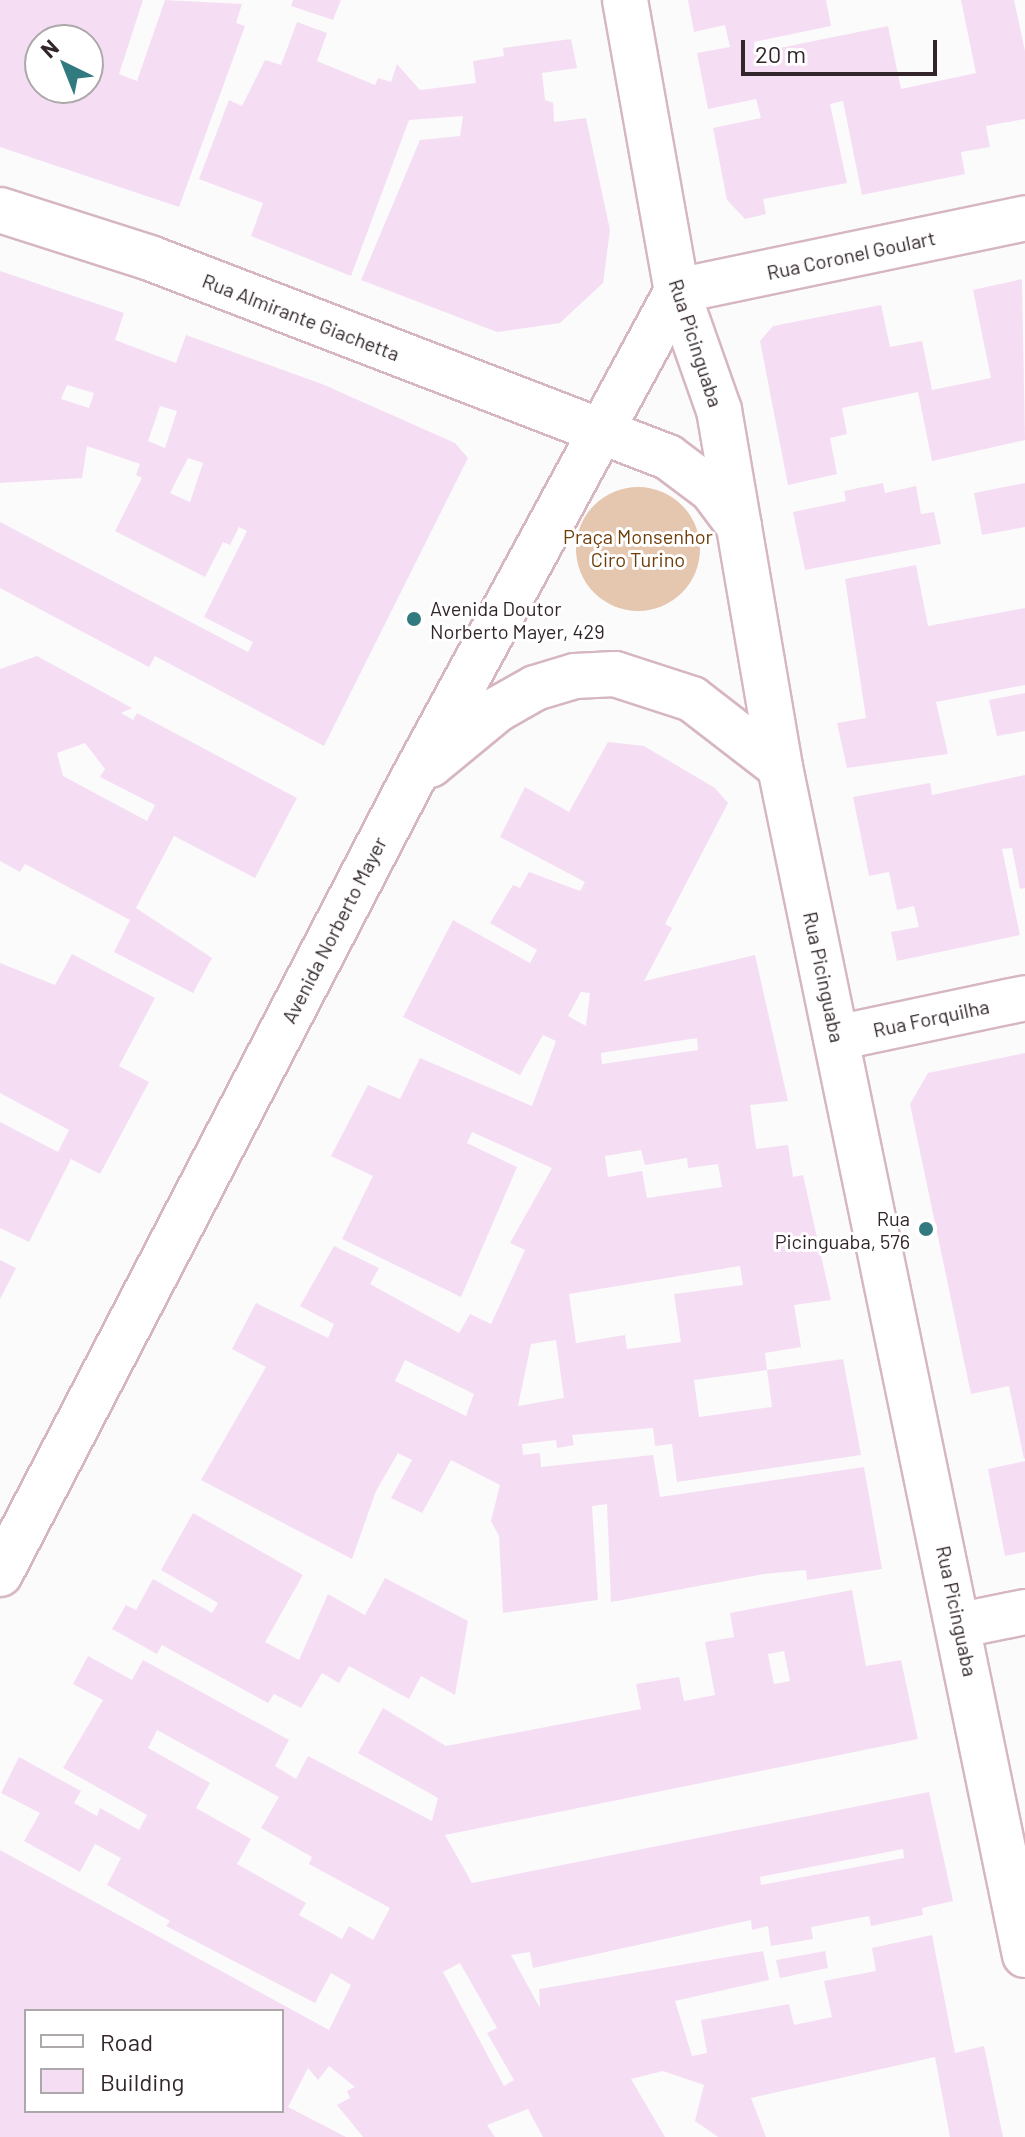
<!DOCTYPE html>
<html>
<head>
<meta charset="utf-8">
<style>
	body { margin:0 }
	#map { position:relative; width:1025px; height:2137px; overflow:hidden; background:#fbfbfb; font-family:Barlow,sans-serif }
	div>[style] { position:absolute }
	.green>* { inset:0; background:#e5c6af }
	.round { border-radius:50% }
	.building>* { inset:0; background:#f5def4 }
	.roads { filter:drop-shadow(2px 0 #d6b7c1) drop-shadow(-2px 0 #d6b7c1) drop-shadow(0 2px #d6b7c1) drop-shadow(0 -2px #d6b7c1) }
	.minor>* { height:44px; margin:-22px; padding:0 22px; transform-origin:22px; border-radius:22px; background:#fff }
	.dots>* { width:22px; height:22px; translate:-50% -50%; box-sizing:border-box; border:4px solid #fff; border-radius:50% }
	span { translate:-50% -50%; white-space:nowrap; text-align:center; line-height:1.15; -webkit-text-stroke:6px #fff; paint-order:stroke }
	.street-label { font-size:20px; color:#32262a }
	.park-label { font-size:20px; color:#6e3d0a }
	.poi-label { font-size:20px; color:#32262a }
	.left { translate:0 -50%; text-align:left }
	.right { translate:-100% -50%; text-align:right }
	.legend { position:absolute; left:24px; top:2009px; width:260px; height:104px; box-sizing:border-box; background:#fff; border:2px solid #ada8aa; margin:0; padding:10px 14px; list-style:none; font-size:24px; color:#32262a }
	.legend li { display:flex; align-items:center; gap:16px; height:40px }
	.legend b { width:40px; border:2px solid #ada8aa }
	.north { position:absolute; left:24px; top:24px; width:80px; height:80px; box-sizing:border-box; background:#fff; border:2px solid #ada8aa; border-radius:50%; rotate:317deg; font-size:22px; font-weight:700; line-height:32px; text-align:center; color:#32262a }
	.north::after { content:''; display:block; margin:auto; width:28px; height:36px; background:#317a80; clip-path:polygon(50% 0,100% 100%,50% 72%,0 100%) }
	.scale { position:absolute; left:741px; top:40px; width:196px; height:36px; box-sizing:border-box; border:4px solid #32262a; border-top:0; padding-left:10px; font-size:24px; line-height:28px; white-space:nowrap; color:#32262a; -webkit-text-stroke:6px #fff; paint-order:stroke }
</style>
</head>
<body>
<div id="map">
	<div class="green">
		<i class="round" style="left:576px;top:487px;width:124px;height:124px"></i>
	</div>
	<div class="building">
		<i style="clip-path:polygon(evenodd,0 0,143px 0,119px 74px,137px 81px,165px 0,242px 4px,236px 23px,245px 26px,179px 207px,0 147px,0 0,40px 40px,88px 40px,88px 88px,40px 88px,40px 40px)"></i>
		<i style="clip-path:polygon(293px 0,341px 0,333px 20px,291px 6px)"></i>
		<i style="clip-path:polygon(688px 0,826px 0,831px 26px,754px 42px,755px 53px,888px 26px,901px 89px,976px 73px,961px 0,1014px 0,1025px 51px,1025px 119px,986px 126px,990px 147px,961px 152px,965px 174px,862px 195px,843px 101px,830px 104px,847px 183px,763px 199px,766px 214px,745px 219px,727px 200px,713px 128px,761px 118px,756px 99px,708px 109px,697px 53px,730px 47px,725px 25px,694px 32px)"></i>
		<i style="clip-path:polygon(297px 22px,327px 33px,317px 61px,375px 85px,378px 78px,391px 82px,397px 64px,420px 90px,476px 83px,473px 61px,504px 56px,503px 48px,571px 39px,577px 68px,542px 73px,545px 100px,553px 103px,554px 122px,586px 118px,610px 230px,603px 283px,560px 323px,497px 332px,361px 280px,420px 140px,460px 136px,463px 116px,409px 120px,351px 276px,251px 236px,263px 203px,199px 179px,229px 100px,242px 106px,265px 60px,281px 65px)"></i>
		<i style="clip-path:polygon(evenodd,0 271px,124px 313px,115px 340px,176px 363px,186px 335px,322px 384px,455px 443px,468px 458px,324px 746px,155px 656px,149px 667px,0 588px,0 522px,248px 652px,253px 642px,204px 617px,247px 531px,239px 527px,230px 545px,223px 542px,205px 577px,115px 531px,142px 478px,136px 475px,140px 464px,87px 446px,82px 478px,0 483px,0 271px,67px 385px,94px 393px,89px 408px,61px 399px,67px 385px,0 271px,160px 406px,177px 411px,165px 448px,148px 441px,160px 406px,0 271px,188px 458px,203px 463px,190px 502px,170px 493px,188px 458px)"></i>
		<i style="clip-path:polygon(1022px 279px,1025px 440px,932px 461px,918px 392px,842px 408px,847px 434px,830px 438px,837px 474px,788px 485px,760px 341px,773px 326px,881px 305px,890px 347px,922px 341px,932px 390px,991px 378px,973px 290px)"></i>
		<i style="clip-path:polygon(883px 483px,885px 493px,916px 486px,921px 514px,934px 512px,941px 544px,805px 570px,793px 512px,846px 501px,844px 491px)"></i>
		<i style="clip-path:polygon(1025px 483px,1025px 527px,982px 535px,974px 493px)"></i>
		<i style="clip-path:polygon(916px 565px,928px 626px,1025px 608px,1025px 685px,936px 702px,948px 754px,847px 768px,837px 723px,866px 718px,845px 579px)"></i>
		<i style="clip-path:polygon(evenodd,37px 656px,132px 708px,121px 713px,133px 720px,137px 713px,297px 798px,255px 878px,174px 836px,136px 908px,212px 958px,193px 993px,114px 952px,130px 920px,25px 864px,20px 872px,0 861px,0 669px,37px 656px,85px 743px,105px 769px,100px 777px,155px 805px,147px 821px,63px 776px,57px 753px,85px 743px)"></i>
		<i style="clip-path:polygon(1025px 693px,1025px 731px,997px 736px,989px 700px)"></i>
		<i style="clip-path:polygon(evenodd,608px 742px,644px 746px,715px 788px,728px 803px,665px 924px,672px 928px,644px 981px,755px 955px,788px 1101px,750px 1105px,756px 1149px,788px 1145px,793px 1177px,803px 1175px,831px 1300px,794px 1305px,801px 1347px,765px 1353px,767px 1370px,843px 1359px,861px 1455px,677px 1482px,672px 1444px,655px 1446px,653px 1428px,572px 1435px,574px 1445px,557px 1448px,556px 1440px,522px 1444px,523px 1455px,540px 1453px,541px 1467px,653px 1455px,660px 1497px,864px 1467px,882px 1569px,807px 1580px,806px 1570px,764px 1574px,611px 1602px,607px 1504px,592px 1506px,598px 1600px,503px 1613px,499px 1536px,491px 1521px,500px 1485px,451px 1460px,422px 1513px,391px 1498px,412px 1460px,398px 1453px,376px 1491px,352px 1559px,201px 1480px,266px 1367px,232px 1349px,256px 1303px,328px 1338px,334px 1324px,300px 1306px,334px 1246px,379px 1268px,370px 1284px,459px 1333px,470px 1314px,491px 1324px,525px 1250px,510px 1243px,552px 1168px,472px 1132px,467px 1143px,517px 1167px,461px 1297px,342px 1239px,373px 1176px,331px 1156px,368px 1085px,400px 1099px,420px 1058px,532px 1106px,556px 1041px,543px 1035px,520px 1075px,403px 1017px,453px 920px,530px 963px,537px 950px,490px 923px,513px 885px,520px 888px,529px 872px,580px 891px,585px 882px,500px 837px,525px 787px,569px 812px,608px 742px,581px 992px,590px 993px,586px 1026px,568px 1016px,581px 992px,608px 742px,697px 1038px,698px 1050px,602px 1064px,601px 1053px,697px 1038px,608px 742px,641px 1150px,645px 1165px,687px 1158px,688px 1168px,718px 1164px,722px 1187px,647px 1198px,642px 1171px,608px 1177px,605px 1156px,641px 1150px,608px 742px,740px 1266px,743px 1285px,674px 1294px,681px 1342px,627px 1349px,625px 1335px,576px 1343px,569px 1294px,740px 1266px,608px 742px,556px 1340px,564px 1398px,518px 1406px,531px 1344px,556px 1340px,608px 742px,405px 1360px,474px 1394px,466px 1416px,395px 1381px,405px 1360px,608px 742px,767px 1370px,772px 1407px,699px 1417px,694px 1380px,767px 1370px)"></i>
		<i style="clip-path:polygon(1025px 775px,1025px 888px,1020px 889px,1012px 848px,1002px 849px,1020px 935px,897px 961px,891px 932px,919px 927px,914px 906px,897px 910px,889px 872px,869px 876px,853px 797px,930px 783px,932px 795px)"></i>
		<i style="clip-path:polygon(72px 954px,155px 998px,119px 1066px,149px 1082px,100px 1174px,71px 1159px,29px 1242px,0 1228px,0 1122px,58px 1152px,69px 1130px,0 1093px,0 963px,55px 985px)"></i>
		<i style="clip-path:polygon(1025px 1053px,1025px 1458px,1024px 1459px,1009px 1386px,971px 1394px,910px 1104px,928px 1073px)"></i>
		<i style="clip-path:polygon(0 1260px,16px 1268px,0 1299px)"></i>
		<i style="clip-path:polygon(1025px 1461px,1025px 1552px,1005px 1556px,988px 1469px)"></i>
		<i style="clip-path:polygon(193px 1513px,303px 1575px,265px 1642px,299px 1660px,328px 1594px,365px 1615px,385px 1578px,468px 1621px,455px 1695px,421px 1676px,409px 1699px,349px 1666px,339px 1683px,322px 1673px,301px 1708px,274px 1694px,268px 1703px,162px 1645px,157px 1654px,112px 1629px,126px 1605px,136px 1610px,153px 1579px,212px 1613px,218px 1603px,161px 1570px)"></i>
		<i style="clip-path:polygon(evenodd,852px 1590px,866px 1666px,901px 1660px,918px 1739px,445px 1835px,472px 1883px,929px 1792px,953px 1901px,922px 1908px,923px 1915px,871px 1926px,869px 1916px,811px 1927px,813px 1939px,771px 1946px,768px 1926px,752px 1930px,751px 1920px,533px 1968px,530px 1952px,511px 1955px,540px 2008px,539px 1989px,763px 1951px,769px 1980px,675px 2001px,692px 2056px,707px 2053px,701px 2020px,789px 2004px,794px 2025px,832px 2017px,824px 1981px,876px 1971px,872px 1948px,932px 1935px,955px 2053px,984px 2046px,1003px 2137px,950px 2137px,935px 2057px,751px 2098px,766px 2137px,718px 2137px,695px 2121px,704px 2085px,663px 2071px,631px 2079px,665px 2137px,543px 2137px,528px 2109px,487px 2125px,495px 2137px,363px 2137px,337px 2105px,350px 2098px,347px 2091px,355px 2087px,329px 2066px,318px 2080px,308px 2068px,288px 2107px,346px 2137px,0 2137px,0 1850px,329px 2030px,351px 1985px,331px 1973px,315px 2003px,166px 1926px,170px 1921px,107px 1885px,121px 1858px,95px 1844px,80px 1872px,24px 1841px,40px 1813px,1px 1793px,19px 1757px,81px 1791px,74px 1803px,97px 1816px,100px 1808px,139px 1830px,147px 1815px,63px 1768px,103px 1700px,73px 1684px,88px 1656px,132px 1680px,143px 1660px,289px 1740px,275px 1766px,296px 1779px,308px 1756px,432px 1821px,438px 1798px,358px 1753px,383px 1708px,446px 1746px,641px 1709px,636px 1684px,679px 1677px,684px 1701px,715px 1695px,705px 1642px,734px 1637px,730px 1613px,852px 1590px,784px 1651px,790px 1681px,774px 1684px,768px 1654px,784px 1651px,852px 1590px,157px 1730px,279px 1797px,261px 1828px,312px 1857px,309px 1864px,390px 1908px,373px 1940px,349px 1926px,342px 1939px,299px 1915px,306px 1903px,237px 1864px,251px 1839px,196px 1808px,210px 1783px,148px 1748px,157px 1730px,852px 1590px,903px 1849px,904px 1858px,761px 1885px,760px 1877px,903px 1849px,852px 1590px,460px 1963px,497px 2028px,487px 2033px,514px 2080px,504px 2086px,443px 1972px,460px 1963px,852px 1590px,26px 2011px,282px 2011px,282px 2111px,26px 2111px,26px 2011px)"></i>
		<i style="clip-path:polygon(825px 1951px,828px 1968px,780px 1978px,776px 1960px)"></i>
	</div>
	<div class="roads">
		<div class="minor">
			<i style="left:625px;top:0;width:296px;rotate:79.9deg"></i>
			<i style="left:677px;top:291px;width:126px;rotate:70.6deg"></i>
			<i style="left:719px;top:410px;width:362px;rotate:80.3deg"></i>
			<i style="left:780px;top:767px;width:1213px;rotate:78.35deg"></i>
			<i style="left:0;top:210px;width:157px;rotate:17.7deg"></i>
			<i style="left:150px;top:258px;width:555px;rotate:21.02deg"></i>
			<i style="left:668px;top:457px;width:55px;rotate:36.9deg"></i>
			<i style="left:712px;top:490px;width:45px;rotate:53.1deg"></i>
			<i style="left:677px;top:291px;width:356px;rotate:-11.8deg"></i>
			<i style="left:430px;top:765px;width:88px;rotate:-39.5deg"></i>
			<i style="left:498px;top:709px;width:43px;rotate:-29.6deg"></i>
			<i style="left:535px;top:688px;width:42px;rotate:-16.7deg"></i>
			<i style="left:575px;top:676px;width:40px;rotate:-2.9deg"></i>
			<i style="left:615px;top:674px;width:81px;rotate:18deg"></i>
			<i style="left:692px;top:699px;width:111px;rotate:37.7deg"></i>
			<i style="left:836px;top:1038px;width:193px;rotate:-11.9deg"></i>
			<i style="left:0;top:1574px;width:890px;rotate:-62.57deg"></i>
			<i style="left:410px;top:784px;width:561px;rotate:-61.56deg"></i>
			<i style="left:961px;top:1625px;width:65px;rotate:-11.5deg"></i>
		</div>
	</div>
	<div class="dots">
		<i style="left:414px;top:619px;background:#317a80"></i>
		<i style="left:926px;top:1229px;background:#317a80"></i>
	</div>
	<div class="street-label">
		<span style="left:851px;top:255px;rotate:-12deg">Rua Coronel Goulart</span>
		<span style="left:301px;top:317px;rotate:21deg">Rua Almirante Giachetta</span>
		<span style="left:696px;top:343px;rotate:72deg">Rua Picinguaba</span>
		<span style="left:334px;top:930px;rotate:-63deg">Avenida Norberto Mayer</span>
		<span style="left:824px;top:977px;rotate:78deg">Rua Picinguaba</span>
		<span style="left:931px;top:1018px;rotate:-12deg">Rua Forquilha</span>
		<span style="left:957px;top:1611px;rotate:78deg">Rua Picinguaba</span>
	</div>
	<div class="park-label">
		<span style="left:638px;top:548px">Praça Monsenhor<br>Ciro Turino</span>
	</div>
	<div class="poi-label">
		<span class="left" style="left:430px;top:620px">Avenida Doutor<br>Norberto Mayer, 429</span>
		<span class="right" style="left:910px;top:1230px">Rua<br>Picinguaba, 576</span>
	</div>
	<ul class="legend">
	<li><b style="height:10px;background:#fff"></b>Road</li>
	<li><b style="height:22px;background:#f5def4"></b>Building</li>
	</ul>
	<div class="north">N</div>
	<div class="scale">20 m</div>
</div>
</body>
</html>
